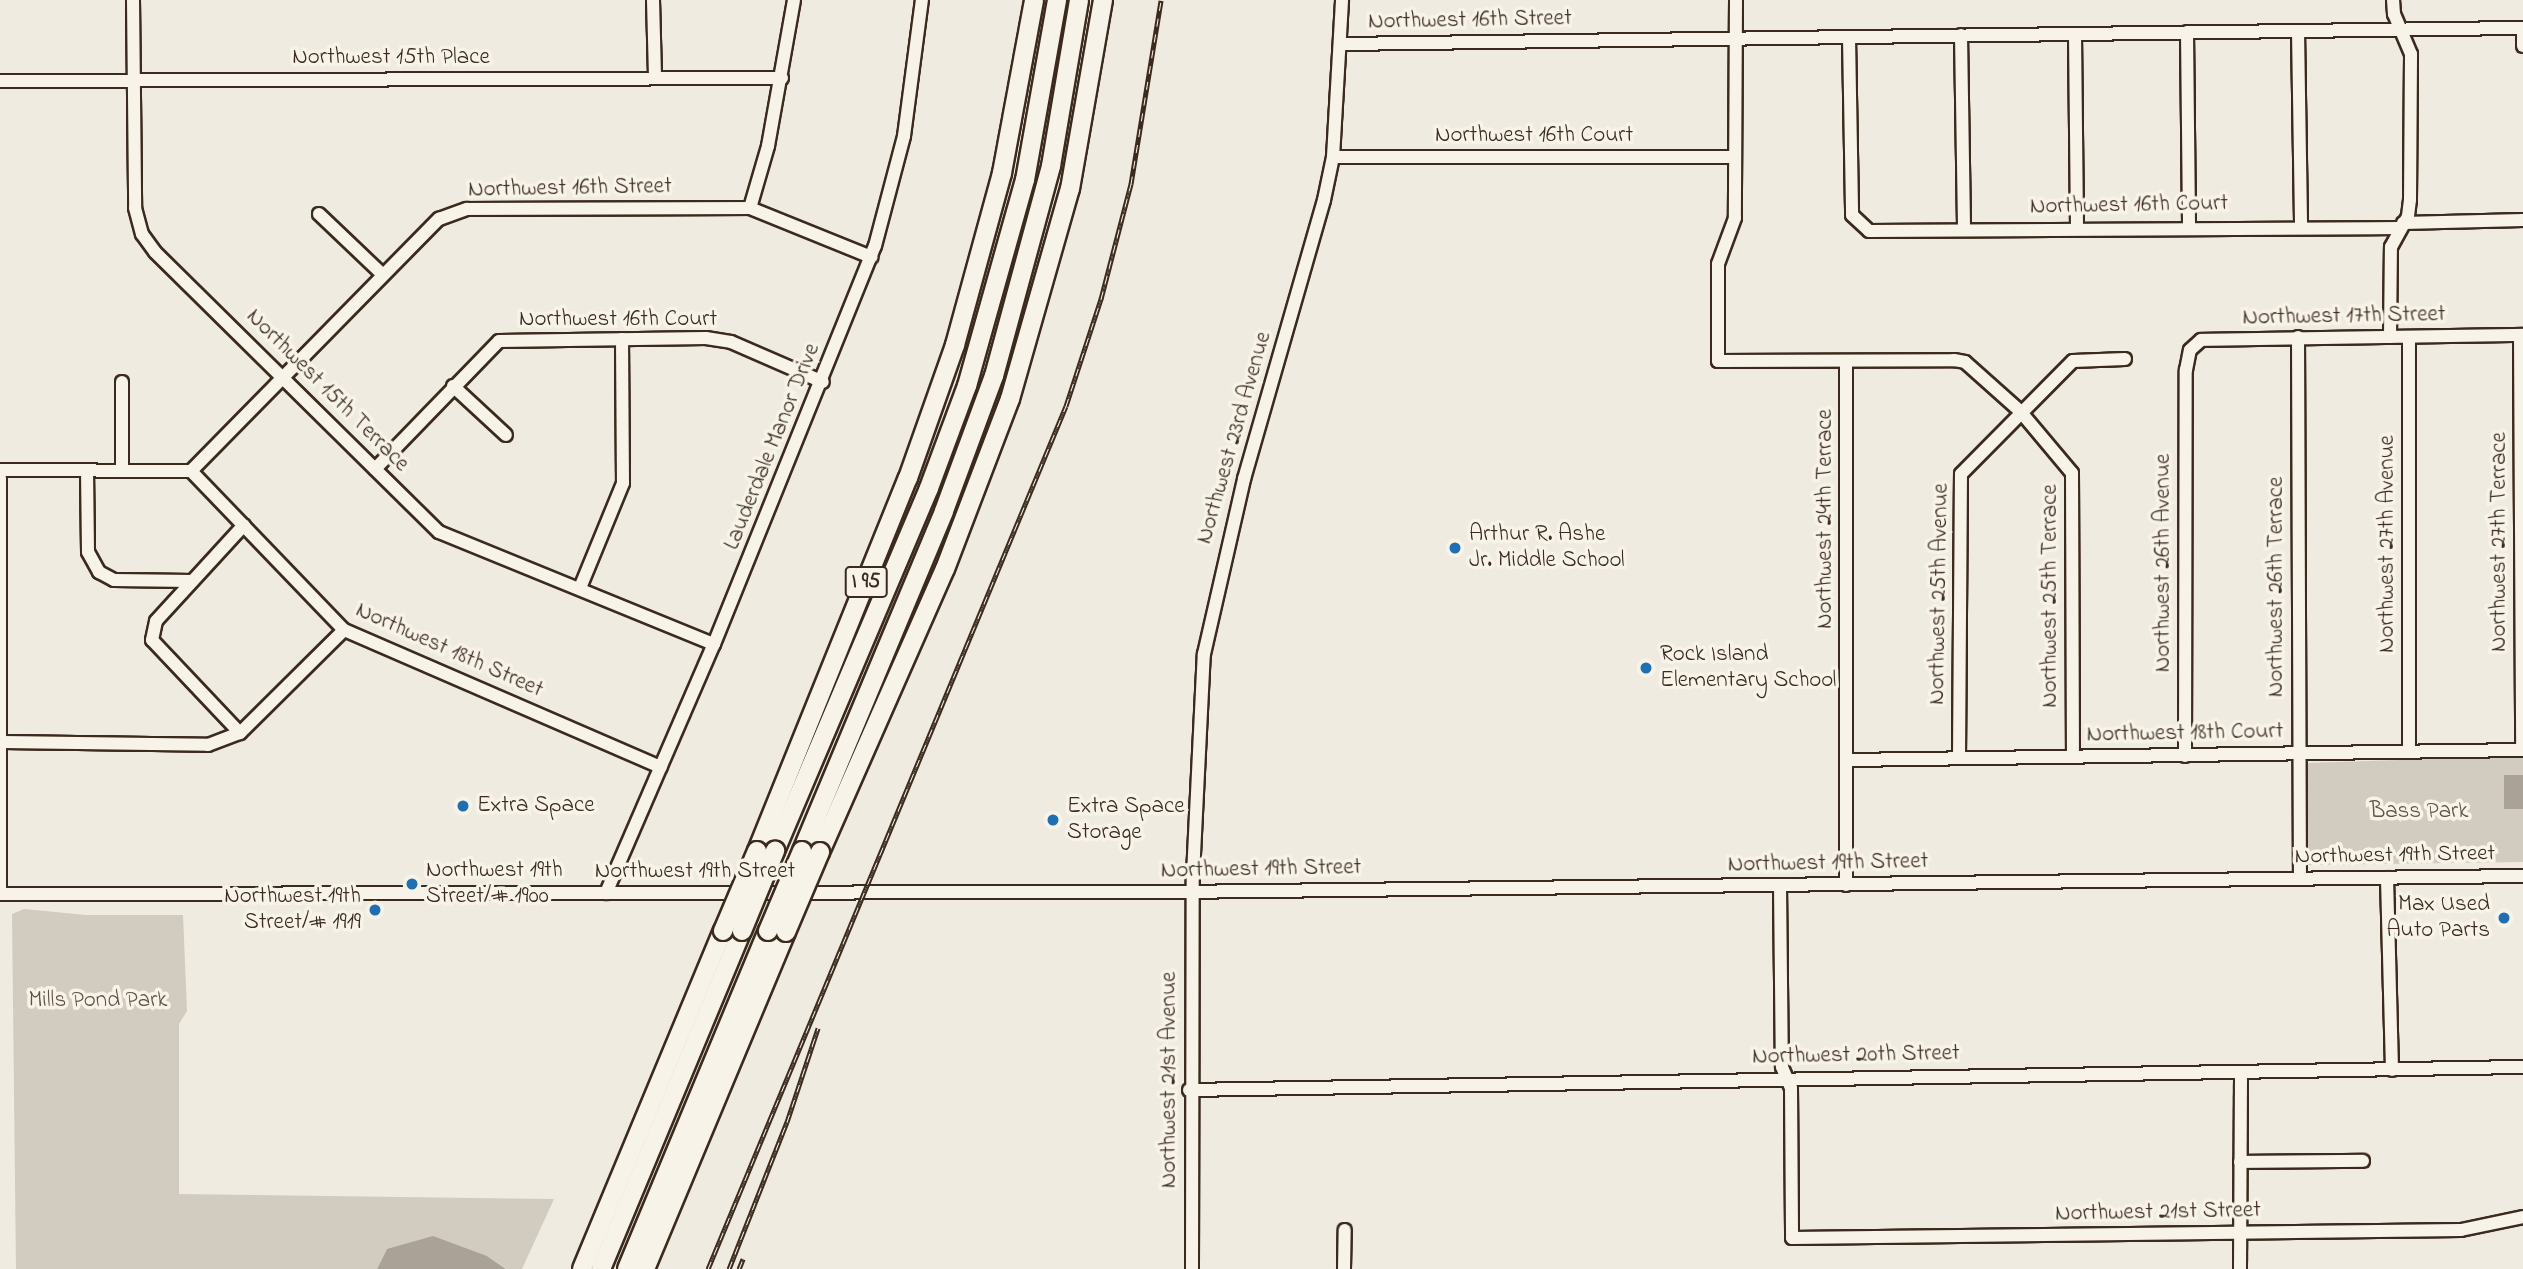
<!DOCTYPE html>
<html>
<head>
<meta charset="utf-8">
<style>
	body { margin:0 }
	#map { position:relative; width:2523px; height:1269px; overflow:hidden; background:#efebe0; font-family:"Indie Flower",sans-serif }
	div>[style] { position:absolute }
	.green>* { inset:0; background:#d1cbc0 }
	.water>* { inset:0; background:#aaa296 }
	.roads { filter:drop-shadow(2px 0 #3b2a1e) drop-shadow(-2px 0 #3b2a1e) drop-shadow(0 2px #3b2a1e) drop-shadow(0 -2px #3b2a1e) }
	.minor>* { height:12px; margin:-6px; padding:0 6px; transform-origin:6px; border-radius:6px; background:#f7f3e8 }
	.highway>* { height:18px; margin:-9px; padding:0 9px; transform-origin:9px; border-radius:9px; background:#f7f3e8 }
	.rail>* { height:5px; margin-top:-2.5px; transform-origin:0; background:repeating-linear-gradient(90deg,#f7f3e8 0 8px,#3b2a1e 0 16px); box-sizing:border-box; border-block:2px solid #3b2a1e }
	.bridges { filter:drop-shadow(2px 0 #3b2a1e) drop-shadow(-2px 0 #3b2a1e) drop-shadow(0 2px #3b2a1e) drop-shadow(0 -2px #3b2a1e) }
	.highway-bridge>* { height:18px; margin:-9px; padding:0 9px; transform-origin:9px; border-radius:9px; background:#f7f3e8 }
	.dots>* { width:19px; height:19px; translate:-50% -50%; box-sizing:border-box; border:4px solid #f7f3e8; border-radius:50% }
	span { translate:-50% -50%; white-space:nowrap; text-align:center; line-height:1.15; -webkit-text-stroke:7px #f7f3e8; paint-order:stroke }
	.shield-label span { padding:2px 5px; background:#f7f3e8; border:2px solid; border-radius:5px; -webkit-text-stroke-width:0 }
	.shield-label { font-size:21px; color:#3b2a1e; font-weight:700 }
	.street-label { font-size:23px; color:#3b2a1e }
	.poi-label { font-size:23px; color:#3b2a1e }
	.left { translate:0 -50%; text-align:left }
	.right { translate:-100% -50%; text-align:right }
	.park-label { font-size:23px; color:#605246 }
</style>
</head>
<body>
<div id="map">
	<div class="green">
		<i style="clip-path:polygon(2523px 756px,2523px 862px,2307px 865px,2307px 763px)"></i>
		<i style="clip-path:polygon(24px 909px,86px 915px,183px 915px,187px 1011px,179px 1024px,179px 1194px,554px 1199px,522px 1269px,507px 1269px,487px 1256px,387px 1249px,377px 1269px,16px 1269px,12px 914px)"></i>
	</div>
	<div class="water">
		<i style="clip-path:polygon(2504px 775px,2523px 775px,2523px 809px,2504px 809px)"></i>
		<i style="clip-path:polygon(433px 1236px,487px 1256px,506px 1269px,377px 1269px,387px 1249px)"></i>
	</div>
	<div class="roads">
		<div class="minor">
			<i style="left:133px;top:0;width:208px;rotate:89.4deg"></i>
			<i style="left:135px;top:208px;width:27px;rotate:75deg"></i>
			<i style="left:142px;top:234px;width:22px;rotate:54deg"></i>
			<i style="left:155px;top:252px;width:399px;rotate:44.6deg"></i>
			<i style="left:439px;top:532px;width:297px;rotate:22.2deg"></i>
			<i style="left:653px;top:0;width:77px;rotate:88.5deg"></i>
			<i style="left:1736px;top:0;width:218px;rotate:90.3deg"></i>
			<i style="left:1735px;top:218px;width:49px;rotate:110.3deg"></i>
			<i style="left:1718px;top:264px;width:97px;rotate:90deg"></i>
			<i style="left:1718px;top:361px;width:236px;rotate:-0.2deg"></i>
			<i style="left:1954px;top:360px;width:11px;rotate:10deg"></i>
			<i style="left:1965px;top:362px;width:74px;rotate:41.7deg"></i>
			<i style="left:2020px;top:411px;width:81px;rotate:50deg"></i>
			<i style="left:2072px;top:473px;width:283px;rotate:89.8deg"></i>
			<i style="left:2523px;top:28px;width:18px;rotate:90deg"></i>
			<i style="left:2298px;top:31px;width:194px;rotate:89.1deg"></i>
			<i style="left:2187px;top:32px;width:194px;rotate:89.4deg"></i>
			<i style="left:1961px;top:35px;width:194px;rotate:89.1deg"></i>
			<i style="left:2075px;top:35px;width:193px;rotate:89.4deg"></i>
			<i style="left:1849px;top:37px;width:178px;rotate:89deg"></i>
			<i style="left:1852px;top:215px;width:23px;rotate:43deg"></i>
			<i style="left:1869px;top:231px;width:530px;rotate:-0.32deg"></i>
			<i style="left:1342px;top:44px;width:1181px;rotate:-0.78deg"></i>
			<i style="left:0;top:81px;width:782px;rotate:-0.22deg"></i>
			<i style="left:1333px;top:157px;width:402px"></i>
			<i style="left:750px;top:208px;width:65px;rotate:-73.8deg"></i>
			<i style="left:768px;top:146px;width:148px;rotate:-79.9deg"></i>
			<i style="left:319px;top:214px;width:87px;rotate:43.6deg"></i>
			<i style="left:2403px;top:223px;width:120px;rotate:-1.4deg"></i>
			<i style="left:2520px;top:335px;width:415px;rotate:89.7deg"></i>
			<i style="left:2298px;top:337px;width:541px;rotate:89.79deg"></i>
			<i style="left:2390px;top:337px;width:90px;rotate:-89.4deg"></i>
			<i style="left:2391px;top:247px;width:35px;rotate:-61deg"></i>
			<i style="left:2408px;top:216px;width:16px;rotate:-83deg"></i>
			<i style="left:2410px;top:200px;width:146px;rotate:-89.6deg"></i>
			<i style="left:2411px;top:54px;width:43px;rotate:-113deg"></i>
			<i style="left:2394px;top:14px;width:14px;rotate:-94deg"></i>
			<i style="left:1846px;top:362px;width:523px;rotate:90deg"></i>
			<i style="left:453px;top:386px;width:72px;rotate:42.8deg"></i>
			<i style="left:375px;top:469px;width:178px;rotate:-45.9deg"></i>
			<i style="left:499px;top:341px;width:207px;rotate:-0.8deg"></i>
			<i style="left:706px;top:338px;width:25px;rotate:9deg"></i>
			<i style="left:731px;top:342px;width:100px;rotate:23.5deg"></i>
			<i style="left:0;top:470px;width:191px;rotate:0.3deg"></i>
			<i style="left:191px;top:471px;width:354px;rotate:-45.5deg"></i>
			<i style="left:439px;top:219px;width:30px;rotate:-20deg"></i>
			<i style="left:467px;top:209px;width:283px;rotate:-0.2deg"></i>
			<i style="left:750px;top:208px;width:131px;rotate:22deg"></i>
			<i style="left:87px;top:470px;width:82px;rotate:89.3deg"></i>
			<i style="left:88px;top:552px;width:23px;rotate:61deg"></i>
			<i style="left:99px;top:572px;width:17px;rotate:28deg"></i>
			<i style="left:114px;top:580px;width:78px;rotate:0.7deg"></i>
			<i style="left:122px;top:470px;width:88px;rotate:-90deg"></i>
			<i style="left:191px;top:471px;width:221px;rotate:46.1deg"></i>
			<i style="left:344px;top:630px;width:345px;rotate:23.4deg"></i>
			<i style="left:0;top:478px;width:416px;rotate:90deg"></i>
			<i style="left:580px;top:588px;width:113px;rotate:-67.7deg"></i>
			<i style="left:623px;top:483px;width:144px;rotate:-90.4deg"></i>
			<i style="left:240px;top:733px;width:128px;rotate:-133.4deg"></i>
			<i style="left:152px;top:640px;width:19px;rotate:-78deg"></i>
			<i style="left:156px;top:621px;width:130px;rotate:-47.5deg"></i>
			<i style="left:3px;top:742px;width:205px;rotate:0.8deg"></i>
			<i style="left:208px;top:745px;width:34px;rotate:-21deg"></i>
			<i style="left:240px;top:733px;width:146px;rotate:-44.7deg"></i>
			<i style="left:2409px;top:752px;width:415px;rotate:-90deg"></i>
			<i style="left:2185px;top:756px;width:386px;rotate:-89.9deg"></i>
			<i style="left:2186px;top:370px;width:20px;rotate:-79deg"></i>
			<i style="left:2190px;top:350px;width:15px;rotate:-42deg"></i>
			<i style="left:2201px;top:340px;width:322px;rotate:-0.9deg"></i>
			<i style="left:1959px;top:758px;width:284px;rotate:-89.6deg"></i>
			<i style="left:1961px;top:474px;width:159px;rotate:-45.3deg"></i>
			<i style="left:2073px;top:361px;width:52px;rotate:-2.2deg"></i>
			<i style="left:1848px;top:760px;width:675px;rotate:-0.85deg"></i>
			<i style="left:2387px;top:878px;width:192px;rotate:88.5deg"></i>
			<i style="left:1780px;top:886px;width:181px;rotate:89.4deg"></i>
			<i style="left:1782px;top:1067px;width:23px;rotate:67deg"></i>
			<i style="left:1791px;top:1088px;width:150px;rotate:89.6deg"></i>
			<i style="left:1792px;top:1238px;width:669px;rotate:-0.69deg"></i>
			<i style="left:2461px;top:1230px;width:63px;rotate:-11.8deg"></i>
			<i style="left:606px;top:893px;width:271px;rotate:-66.6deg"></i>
			<i style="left:714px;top:644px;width:429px;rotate:-68deg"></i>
			<i style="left:875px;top:246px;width:114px;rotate:-75.2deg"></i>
			<i style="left:904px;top:136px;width:137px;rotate:-82.5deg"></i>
			<i style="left:0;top:894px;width:1176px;rotate:-0.1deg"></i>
			<i style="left:1176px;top:892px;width:1347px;rotate:-0.68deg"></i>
			<i style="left:1189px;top:1090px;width:1334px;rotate:-0.99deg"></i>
			<i style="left:2240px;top:1162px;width:123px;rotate:-0.5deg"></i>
			<i style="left:1192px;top:1269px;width:394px;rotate:-89.9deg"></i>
			<i style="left:1193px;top:875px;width:221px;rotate:-87.2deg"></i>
			<i style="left:1204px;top:654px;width:180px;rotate:-77.1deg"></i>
			<i style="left:1244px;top:479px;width:290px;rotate:-74deg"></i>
			<i style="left:1324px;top:200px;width:44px;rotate:-78.2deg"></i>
			<i style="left:1333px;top:157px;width:157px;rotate:-86.7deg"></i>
			<i style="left:1344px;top:1269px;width:39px;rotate:-89deg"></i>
			<i style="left:2240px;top:1269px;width:195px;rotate:-89.7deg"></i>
		</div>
		<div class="highway">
			<i style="left:757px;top:851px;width:402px;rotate:-68deg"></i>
			<i style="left:908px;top:478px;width:141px;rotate:-70.5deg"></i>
			<i style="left:955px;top:345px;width:178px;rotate:-74.7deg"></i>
			<i style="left:1002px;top:173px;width:176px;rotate:-79.5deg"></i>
			<i style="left:775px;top:851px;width:394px;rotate:-67deg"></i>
			<i style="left:929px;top:488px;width:109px;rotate:-69.6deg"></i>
			<i style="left:967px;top:386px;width:214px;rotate:-74.3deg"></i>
			<i style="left:1025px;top:180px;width:183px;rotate:-79.9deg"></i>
			<i style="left:802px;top:851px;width:368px;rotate:-67.3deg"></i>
			<i style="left:944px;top:511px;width:144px;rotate:-69.7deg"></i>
			<i style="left:994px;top:376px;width:218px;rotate:-74.8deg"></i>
			<i style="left:1051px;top:166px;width:168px;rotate:-80.4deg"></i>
			<i style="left:820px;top:852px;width:309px;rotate:-66.2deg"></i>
			<i style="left:945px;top:569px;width:182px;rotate:-69.1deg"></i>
			<i style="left:1010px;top:399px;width:218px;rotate:-74.1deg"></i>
			<i style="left:1070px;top:189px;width:192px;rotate:-80.1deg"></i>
			<i style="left:582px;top:1269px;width:366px;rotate:-67.4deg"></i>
			<i style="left:601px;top:1269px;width:366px;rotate:-67.4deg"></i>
			<i style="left:627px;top:1269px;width:366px;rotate:-67.4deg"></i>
			<i style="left:645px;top:1269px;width:365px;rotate:-67.3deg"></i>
		</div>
	</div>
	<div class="rail">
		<i style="left:708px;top:1269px;width:934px;rotate:-67.47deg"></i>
		<i style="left:1066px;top:406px;width:113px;rotate:-71.9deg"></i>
		<i style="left:1101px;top:299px;width:119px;rotate:-75.4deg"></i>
		<i style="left:1131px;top:184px;width:186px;rotate:-80.7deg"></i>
		<i style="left:729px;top:1269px;width:158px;rotate:-68.5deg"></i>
		<i style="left:787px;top:1122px;width:99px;rotate:-71.7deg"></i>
		<i style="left:739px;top:1269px;width:11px;rotate:-68deg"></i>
	</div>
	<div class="bridges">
		<div class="highway-bridge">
			<i style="left:723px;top:931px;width:87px;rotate:-67deg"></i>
			<i style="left:742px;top:931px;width:87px;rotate:-67.6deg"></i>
			<i style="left:768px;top:931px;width:87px;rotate:-67deg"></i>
			<i style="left:786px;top:932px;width:87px;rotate:-67deg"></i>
		</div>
	</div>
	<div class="dots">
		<i style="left:1455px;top:548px;background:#1f6fb2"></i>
		<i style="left:1646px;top:668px;background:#1f6fb2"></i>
		<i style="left:463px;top:806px;background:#1f6fb2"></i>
		<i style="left:1053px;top:820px;background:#1f6fb2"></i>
		<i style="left:412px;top:884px;background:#1f6fb2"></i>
		<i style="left:375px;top:910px;background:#1f6fb2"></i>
		<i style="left:2504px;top:918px;background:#1f6fb2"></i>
	</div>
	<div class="shield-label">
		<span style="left:866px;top:582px">I 95</span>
	</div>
	<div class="street-label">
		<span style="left:1470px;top:21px;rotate:-1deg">Northwest 16th Street</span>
		<span style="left:391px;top:58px">Northwest 15th Place</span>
		<span style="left:1534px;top:136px">Northwest 16th Court</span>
		<span style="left:570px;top:189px;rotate:-1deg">Northwest 16th Street</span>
		<span style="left:2129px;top:206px;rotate:-1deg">Northwest 16th Court</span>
		<span style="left:2344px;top:317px;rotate:-1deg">Northwest 17th Street</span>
		<span style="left:618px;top:320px">Northwest 16th Court</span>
		<span style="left:327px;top:391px;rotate:45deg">Northwest 15th Terrace</span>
		<span style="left:1235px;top:438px;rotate:-74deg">Northwest 23rd Avenue</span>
		<span style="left:773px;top:447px;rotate:-68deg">Lauderdale Manor Drive</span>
		<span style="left:1826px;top:519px;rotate:-90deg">Northwest 24th Terrace</span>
		<span style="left:2500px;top:542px;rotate:-90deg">Northwest 27th Terrace</span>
		<span style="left:2388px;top:544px;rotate:-90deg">Northwest 27th Avenue</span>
		<span style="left:2164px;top:563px;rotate:-90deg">Northwest 26th Avenue</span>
		<span style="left:2277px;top:587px;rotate:-90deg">Northwest 26th Terrace</span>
		<span style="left:1940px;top:594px;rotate:-89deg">Northwest 25th Avenue</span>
		<span style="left:2051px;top:596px;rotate:-90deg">Northwest 25th Terrace</span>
		<span style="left:449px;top:651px;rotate:24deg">Northwest 18th Street</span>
		<span style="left:2185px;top:734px;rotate:-1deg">Northwest 18th Court</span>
		<span style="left:2395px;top:856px;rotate:-1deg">Northwest 19th Street</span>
		<span style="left:1828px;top:864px;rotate:-1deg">Northwest 19th Street</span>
		<span style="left:1261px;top:870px;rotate:-1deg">Northwest 19th Street</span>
		<span style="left:695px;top:872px">Northwest 19th Street</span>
		<span style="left:1856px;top:1056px;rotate:-1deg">Northwest 20th Street</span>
		<span style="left:1170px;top:1080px;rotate:-90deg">Northwest 21st Avenue</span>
		<span style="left:2158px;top:1213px;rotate:-1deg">Northwest 21st Street</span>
	</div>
	<div class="poi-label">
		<span class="left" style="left:1469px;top:548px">Arthur R. Ashe<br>Jr. Middle School</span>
		<span class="left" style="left:1660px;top:668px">Rock Island<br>Elementary School</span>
		<span class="left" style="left:477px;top:806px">Extra Space</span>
		<span class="left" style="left:1067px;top:820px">Extra Space<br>Storage</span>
		<span class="left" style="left:426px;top:884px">Northwest 19th<br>Street/# 1900</span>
		<span class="right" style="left:361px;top:910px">Northwest 19th<br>Street/# 1919</span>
		<span class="right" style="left:2490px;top:918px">Max Used<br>Auto Parts</span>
	</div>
	<div class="park-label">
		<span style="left:2419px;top:812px">Bass Park</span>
		<span style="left:98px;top:1001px">Mills Pond Park</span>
	</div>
</div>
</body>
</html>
